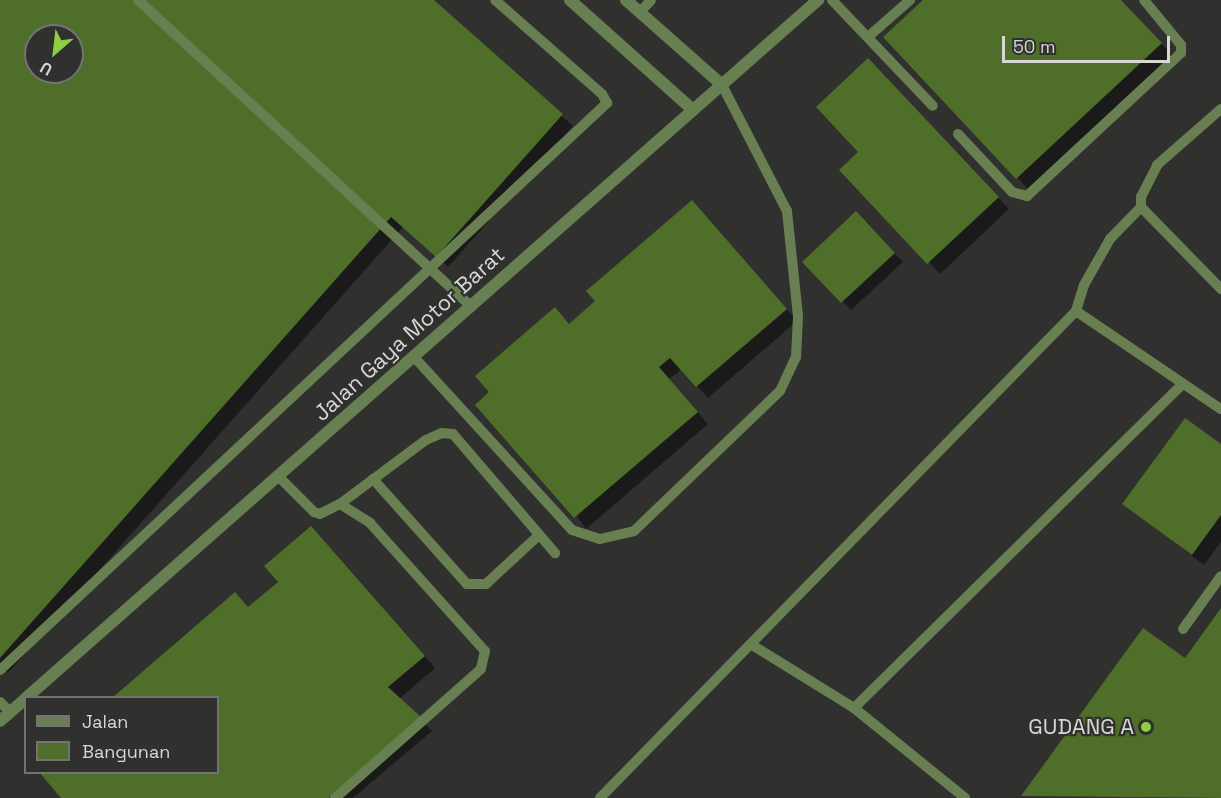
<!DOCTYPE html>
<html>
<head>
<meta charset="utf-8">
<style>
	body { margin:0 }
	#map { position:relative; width:1221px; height:798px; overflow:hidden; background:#30312f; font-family:"Space Grotesk",sans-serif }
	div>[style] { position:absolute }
	.shadow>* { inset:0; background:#0007 }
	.building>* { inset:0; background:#4e6e2a }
	.service>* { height:10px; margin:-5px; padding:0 5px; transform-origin:5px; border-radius:5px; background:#688051 }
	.tertiary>* { height:12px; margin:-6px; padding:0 6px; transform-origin:6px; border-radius:6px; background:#688051 }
	.dots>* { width:16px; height:16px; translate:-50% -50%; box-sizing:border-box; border:3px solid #30312f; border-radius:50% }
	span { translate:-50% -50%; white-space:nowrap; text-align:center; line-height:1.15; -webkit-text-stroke:4.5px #30312f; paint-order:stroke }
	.street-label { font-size:22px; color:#d7d8d6 }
	.poi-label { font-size:22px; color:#d7d8d6 }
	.right { translate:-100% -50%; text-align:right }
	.legend { position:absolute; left:24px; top:696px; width:195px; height:78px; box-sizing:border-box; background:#30312f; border:2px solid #737472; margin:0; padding:8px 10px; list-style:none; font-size:18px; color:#d7d8d6 }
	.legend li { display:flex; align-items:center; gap:12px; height:30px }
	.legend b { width:30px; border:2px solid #737472 }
	.north { position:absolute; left:24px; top:24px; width:60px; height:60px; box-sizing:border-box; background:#30312f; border:2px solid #737472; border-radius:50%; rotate:208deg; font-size:16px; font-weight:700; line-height:24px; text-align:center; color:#d7d8d6 }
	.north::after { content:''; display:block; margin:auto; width:21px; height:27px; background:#8ece43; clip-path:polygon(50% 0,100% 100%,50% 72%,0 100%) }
	.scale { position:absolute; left:1002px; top:36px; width:168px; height:27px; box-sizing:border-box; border:3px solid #d7d8d6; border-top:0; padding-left:8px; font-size:18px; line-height:21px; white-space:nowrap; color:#d7d8d6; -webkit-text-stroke:4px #30312f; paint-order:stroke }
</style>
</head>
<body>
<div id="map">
	<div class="shadow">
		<i style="clip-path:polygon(evenodd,0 0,432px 0,573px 126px,448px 267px,403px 227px,8px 673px,0 666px,0 0,36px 36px,72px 36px,72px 72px,36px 72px,36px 36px)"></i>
		<i style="clip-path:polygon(925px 0,1120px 0,1172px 55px,1028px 189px,885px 38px)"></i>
		<i style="clip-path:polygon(879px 71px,1009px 209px,940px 274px,842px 170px,860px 152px)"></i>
		<i style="clip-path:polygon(703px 213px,797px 321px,708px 398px,682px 369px,669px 379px,708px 424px,586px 529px,491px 392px,555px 309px,570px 325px)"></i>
		<i style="clip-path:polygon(856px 213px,903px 262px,851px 310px,804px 262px)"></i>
		<i style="clip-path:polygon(1221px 446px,1221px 542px,1204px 565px,1124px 504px)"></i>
		<i style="clip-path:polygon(322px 539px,435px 668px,399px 699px,432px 731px,353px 798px,63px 798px,218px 772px,218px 698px,249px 609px)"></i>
		<i style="clip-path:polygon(1221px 611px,1221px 798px,1023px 796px,1185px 660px)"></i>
	</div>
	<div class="building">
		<i style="clip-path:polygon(evenodd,0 0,434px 0,563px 114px,436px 257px,391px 217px,0 658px,0 0,36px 36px,72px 36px,72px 72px,36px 72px,36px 36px)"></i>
		<i style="clip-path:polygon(923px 0,1121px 0,1162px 43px,1016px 179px,883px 37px)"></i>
		<i style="clip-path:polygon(868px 58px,999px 197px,927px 264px,839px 170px,858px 152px,816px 107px)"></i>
		<i style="clip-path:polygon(692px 200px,787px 309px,696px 387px,670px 358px,659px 367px,698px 412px,574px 518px,475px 405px,489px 392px,475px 376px,555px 307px,569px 324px,595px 301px,586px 291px)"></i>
		<i style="clip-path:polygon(856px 211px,895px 253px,841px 303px,802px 262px)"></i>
		<i style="clip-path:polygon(1185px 418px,1221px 444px,1221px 515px,1192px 555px,1122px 504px)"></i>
		<i style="clip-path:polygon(311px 526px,425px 656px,388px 687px,422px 718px,329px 798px,61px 798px,39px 772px,218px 772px,218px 698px,112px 698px,235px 592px,248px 607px,278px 582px,264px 566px)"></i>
		<i style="clip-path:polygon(1221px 608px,1221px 798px,1021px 796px,1143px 628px,1185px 658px)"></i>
	</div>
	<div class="service">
		<i style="left:138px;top:0;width:452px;rotate:42.6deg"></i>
		<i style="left:832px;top:0;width:146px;rotate:46.4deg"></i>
		<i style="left:640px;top:12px;width:16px;rotate:-47deg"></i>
		<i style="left:868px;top:37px;width:56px;rotate:-41.4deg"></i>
		<i style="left:958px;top:134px;width:79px;rotate:47deg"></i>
		<i style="left:1012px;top:192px;width:16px;rotate:15deg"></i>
		<i style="left:1027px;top:196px;width:210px;rotate:-42.9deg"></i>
		<i style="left:1181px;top:53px;width:8px;rotate:-90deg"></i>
		<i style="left:1181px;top:45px;width:58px;rotate:-129.4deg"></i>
		<i style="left:1141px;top:207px;width:10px;rotate:-90deg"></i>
		<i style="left:1141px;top:197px;width:36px;rotate:-63deg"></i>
		<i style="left:1157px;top:165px;width:85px;rotate:-41.2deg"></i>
		<i style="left:1141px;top:207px;width:115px;rotate:45.7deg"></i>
		<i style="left:1076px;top:311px;width:175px;rotate:34.1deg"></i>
		<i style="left:415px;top:358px;width:233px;rotate:47.6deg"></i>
		<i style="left:572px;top:530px;width:29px;rotate:18deg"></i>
		<i style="left:600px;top:539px;width:35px;rotate:-13deg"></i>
		<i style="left:634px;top:531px;width:202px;rotate:-43.8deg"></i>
		<i style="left:780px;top:391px;width:38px;rotate:-65deg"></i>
		<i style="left:796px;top:357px;width:41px;rotate:-87.2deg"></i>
		<i style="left:798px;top:316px;width:106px;rotate:-96deg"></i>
		<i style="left:787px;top:211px;width:142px;rotate:-117.3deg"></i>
		<i style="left:278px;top:476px;width:51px;rotate:45deg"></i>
		<i style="left:314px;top:512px;width:6px;rotate:18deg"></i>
		<i style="left:320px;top:514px;width:22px;rotate:-27deg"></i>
		<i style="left:340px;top:504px;width:36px;rotate:32deg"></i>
		<i style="left:370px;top:523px;width:172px;rotate:48.1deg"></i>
		<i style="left:485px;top:651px;width:18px;rotate:103deg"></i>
		<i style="left:481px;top:669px;width:195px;rotate:138.5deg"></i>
		<i style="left:373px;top:479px;width:141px;rotate:48.2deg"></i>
		<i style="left:467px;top:584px;width:19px"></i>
		<i style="left:486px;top:584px;width:72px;rotate:-42.8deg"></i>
		<i style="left:340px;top:504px;width:107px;rotate:-36.7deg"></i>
		<i style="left:426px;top:440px;width:17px;rotate:-24deg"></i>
		<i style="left:442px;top:433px;width:11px;rotate:5deg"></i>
		<i style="left:453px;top:434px;width:157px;rotate:49.4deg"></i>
		<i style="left:1183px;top:629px;width:65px;rotate:-54.4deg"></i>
		<i style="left:752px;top:645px;width:120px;rotate:31.7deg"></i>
		<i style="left:854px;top:708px;width:143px;rotate:39deg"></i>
		<i style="left:0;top:670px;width:831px;rotate:-43.05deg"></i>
		<i style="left:607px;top:103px;width:10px;rotate:-119deg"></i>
		<i style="left:602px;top:94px;width:142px;rotate:-138.7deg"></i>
		<i style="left:0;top:702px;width:14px;rotate:45deg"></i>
		<i style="left:854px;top:708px;width:462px;rotate:-44.6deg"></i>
		<i style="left:600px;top:798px;width:681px;rotate:-45.65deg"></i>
		<i style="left:1076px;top:311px;width:27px;rotate:-73deg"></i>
		<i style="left:1084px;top:285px;width:53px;rotate:-60.5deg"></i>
		<i style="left:1110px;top:239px;width:45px;rotate:-45.9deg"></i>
	</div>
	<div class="tertiary">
		<i style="left:570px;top:0;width:165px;rotate:41.8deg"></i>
		<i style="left:626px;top:0;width:128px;rotate:41.5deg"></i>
		<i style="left:26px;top:698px;width:1056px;rotate:-41.39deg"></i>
		<i style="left:0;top:721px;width:35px;rotate:-41deg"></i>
	</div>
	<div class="dots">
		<i style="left:1146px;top:727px;background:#8ece43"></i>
	</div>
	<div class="street-label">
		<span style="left:409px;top:334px;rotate:-42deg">Jalan Gaya Motor Barat</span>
	</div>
	<div class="poi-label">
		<span class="right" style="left:1134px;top:727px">GUDANG A</span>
	</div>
	<ul class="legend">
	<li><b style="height:8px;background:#688051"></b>Jalan</li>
	<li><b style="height:16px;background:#4e6e2a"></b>Bangunan</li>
	</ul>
	<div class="north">U</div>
	<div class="scale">50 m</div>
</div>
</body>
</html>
